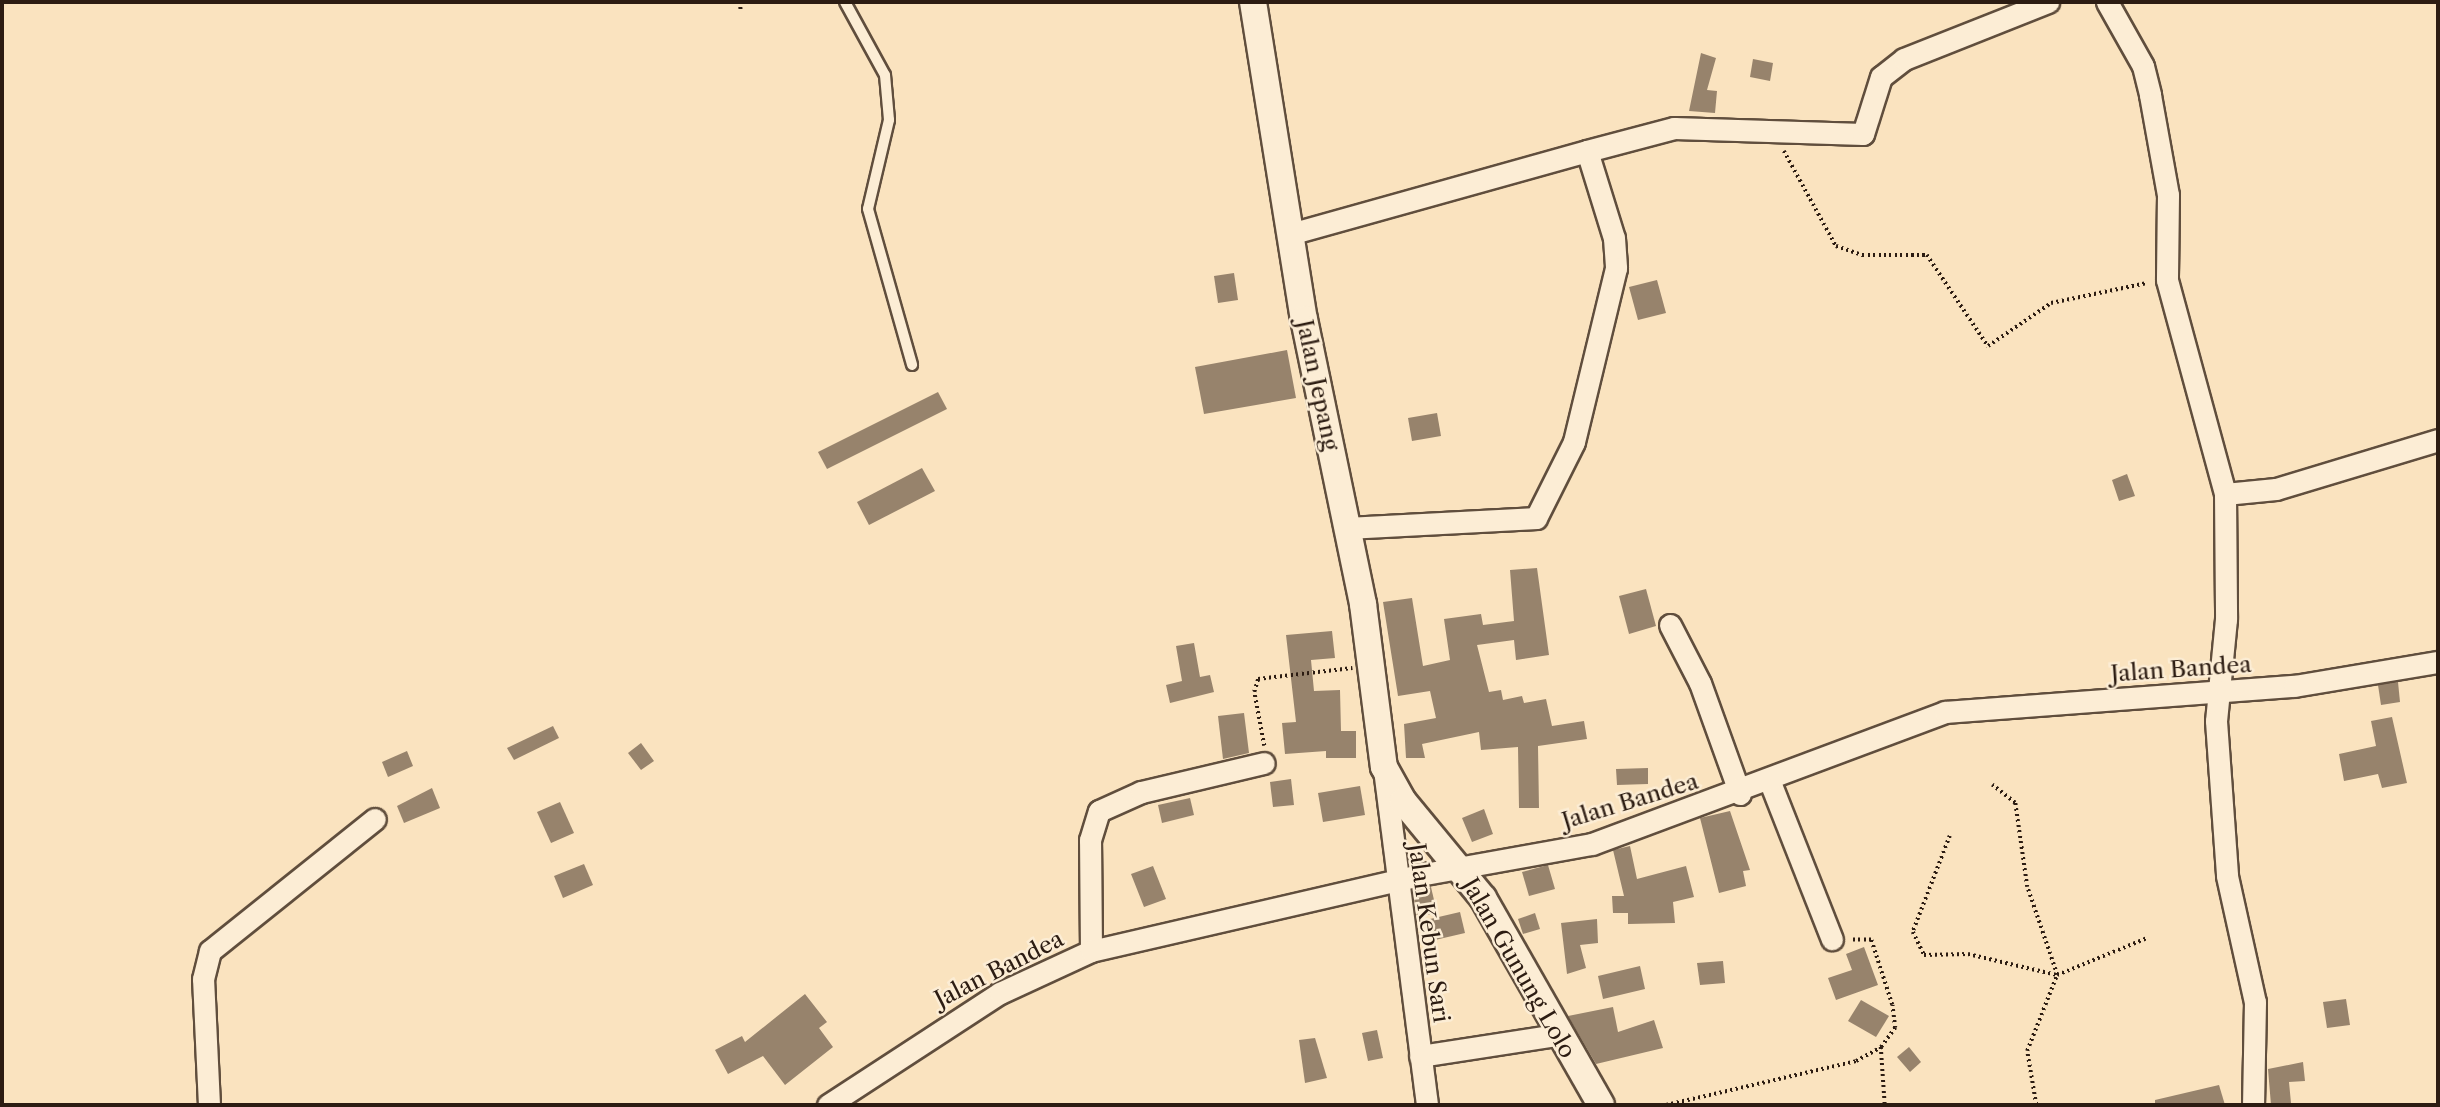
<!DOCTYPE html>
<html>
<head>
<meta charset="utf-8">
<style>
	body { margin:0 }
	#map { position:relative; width:2440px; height:1107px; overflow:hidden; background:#fae3bf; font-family:"Libre Caslon Text",serif }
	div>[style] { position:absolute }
	.building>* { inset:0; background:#97836c }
	.path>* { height:3.5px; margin-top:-1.75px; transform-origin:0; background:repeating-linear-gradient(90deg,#2c1c12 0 2px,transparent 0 5.5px) }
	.roads { filter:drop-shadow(2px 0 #604e3d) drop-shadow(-2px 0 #604e3d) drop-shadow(0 2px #604e3d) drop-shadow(0 -2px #604e3d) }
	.service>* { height:10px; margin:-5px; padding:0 5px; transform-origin:5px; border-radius:5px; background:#fcedd5 }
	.minor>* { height:21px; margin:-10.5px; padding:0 10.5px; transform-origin:10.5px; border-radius:10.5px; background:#fcedd5 }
	.tertiary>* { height:26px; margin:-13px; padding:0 13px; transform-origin:13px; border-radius:13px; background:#fcedd5 }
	span { translate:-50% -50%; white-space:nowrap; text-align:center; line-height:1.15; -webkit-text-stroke:5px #fcedd5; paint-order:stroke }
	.street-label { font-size:23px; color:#2c1c12 }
	.frame { position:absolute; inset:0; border:4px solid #2c1c12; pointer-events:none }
</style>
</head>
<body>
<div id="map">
	<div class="building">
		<i style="clip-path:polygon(1701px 53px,1716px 58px,1707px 90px,1717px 91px,1715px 113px,1689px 111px)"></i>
		<i style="clip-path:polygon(1753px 59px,1773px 63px,1770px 81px,1750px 77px)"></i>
		<i style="clip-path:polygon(1234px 273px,1238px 300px,1218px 303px,1214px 276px)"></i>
		<i style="clip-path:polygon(1657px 280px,1666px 313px,1638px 320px,1629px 287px)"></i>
		<i style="clip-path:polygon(1287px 350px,1296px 398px,1204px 414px,1195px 367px)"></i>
		<i style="clip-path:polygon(938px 392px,947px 409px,827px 469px,818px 452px)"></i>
		<i style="clip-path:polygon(1437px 413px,1441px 436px,1412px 441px,1408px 418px)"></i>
		<i style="clip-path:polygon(922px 468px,935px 491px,869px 525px,857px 502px)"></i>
		<i style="clip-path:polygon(2127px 474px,2135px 496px,2119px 501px,2112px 480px)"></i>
		<i style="clip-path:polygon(1537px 568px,1549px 655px,1516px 660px,1514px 640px,1477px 645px,1489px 692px,1501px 690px,1503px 700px,1522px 696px,1524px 703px,1546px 699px,1552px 726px,1584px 721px,1587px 739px,1538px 746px,1539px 808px,1519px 808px,1518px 747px,1481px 750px,1479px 732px,1422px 744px,1425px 758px,1406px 758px,1404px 724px,1436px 718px,1430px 691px,1398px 696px,1383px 602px,1412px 598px,1423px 666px,1450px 660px,1444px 619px,1481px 614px,1483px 625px,1514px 621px,1510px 570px)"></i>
		<i style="clip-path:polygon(1646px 589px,1656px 626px,1629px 634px,1619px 596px)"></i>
		<i style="clip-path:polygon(1332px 631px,1335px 658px,1311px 660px,1314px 691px,1340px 690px,1341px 731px,1356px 731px,1356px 758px,1326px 758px,1326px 751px,1285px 754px,1282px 723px,1296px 722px,1286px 635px)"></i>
		<i style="clip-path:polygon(1194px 643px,1200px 677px,1210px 675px,1214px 692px,1170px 703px,1166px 685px,1182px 681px,1176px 646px)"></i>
		<i style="clip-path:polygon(2398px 682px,2400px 702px,2381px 705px,2378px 685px)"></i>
		<i style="clip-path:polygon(1244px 713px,1249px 753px,1223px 759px,1218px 716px)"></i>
		<i style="clip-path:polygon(2392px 717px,2407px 783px,2382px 788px,2378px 774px,2344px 781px,2339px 754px,2376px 746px,2371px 721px)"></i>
		<i style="clip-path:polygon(553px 726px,559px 738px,514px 760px,507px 748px)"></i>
		<i style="clip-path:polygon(641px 743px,654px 761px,641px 770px,628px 753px)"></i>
		<i style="clip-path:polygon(407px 751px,413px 766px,388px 777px,382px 762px)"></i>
		<i style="clip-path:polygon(1648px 768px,1648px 784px,1617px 785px,1616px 769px)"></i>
		<i style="clip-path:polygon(1291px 779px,1294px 805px,1273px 807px,1270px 782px)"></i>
		<i style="clip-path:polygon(1360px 786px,1365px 815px,1323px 822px,1318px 793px)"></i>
		<i style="clip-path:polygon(432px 788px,440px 808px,404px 823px,397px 806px)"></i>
		<i style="clip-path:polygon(1190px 798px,1194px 815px,1162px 823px,1158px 805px)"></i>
		<i style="clip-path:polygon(560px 802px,574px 833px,551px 843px,537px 812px)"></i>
		<i style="clip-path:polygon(1484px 809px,1493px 834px,1472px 842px,1462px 818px)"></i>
		<i style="clip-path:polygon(1730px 811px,1750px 870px,1743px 871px,1746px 886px,1719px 893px,1700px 818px)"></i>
		<i style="clip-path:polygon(1630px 846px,1637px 879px,1686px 866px,1694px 897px,1673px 902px,1675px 923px,1628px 924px,1628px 913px,1613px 913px,1612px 896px,1624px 896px,1613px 850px)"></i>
		<i style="clip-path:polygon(584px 864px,593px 885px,563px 898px,554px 876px)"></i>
		<i style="clip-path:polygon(1548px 865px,1555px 889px,1529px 896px,1522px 872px)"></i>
		<i style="clip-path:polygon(1153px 866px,1166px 899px,1144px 907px,1131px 874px)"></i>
		<i style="clip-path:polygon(1431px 887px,1437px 913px,1417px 917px,1413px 891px)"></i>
		<i style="clip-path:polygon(1460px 912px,1465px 933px,1435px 940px,1430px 919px)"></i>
		<i style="clip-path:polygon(1535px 913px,1540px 929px,1523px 934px,1518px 919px)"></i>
		<i style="clip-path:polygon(1597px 919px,1598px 943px,1580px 945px,1586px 968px,1567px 974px,1561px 923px)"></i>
		<i style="clip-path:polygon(1864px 947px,1878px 985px,1836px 1000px,1828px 978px,1852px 970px,1846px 954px)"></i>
		<i style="clip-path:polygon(1723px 961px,1725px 983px,1700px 985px,1697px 963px)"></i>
		<i style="clip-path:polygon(1640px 966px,1645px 989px,1603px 999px,1598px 976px)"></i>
		<i style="clip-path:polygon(805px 994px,827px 1022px,819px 1028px,833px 1047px,785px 1085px,763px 1056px,728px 1074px,715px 1050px,742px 1036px,745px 1042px)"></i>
		<i style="clip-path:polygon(2346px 999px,2350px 1025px,2327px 1028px,2323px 1002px)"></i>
		<i style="clip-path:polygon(1861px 1000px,1889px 1016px,1876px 1037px,1848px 1021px)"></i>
		<i style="clip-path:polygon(1613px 1007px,1618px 1032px,1654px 1020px,1663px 1048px,1596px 1064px,1568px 1016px)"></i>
		<i style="clip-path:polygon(1377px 1030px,1383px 1058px,1368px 1061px,1362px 1033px)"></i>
		<i style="clip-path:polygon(1315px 1038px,1327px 1078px,1305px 1083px,1299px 1040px)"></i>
		<i style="clip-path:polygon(1909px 1047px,1921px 1062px,1910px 1072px,1897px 1057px)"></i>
		<i style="clip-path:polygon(2303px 1062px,2305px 1081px,2289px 1082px,2291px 1103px,2271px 1105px,2268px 1069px)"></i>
		<i style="clip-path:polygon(2219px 1085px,2225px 1105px,2155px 1105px,2155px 1100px)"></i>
	</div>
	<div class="path">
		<i style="left:740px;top:2px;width:9px;rotate:84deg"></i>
		<i style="left:1784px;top:151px;width:108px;rotate:61.3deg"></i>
		<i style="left:1836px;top:246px;width:28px;rotate:19deg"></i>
		<i style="left:1862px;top:255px;width:65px"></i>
		<i style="left:1927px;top:255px;width:110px;rotate:56.2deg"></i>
		<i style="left:1988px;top:346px;width:76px;rotate:-34.3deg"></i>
		<i style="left:2051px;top:303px;width:98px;rotate:-11.8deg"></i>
		<i style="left:1264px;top:746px;width:55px;rotate:-100.5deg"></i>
		<i style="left:1254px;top:692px;width:14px;rotate:-73deg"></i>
		<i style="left:1258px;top:679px;width:95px;rotate:-6.7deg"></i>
		<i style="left:1950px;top:836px;width:103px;rotate:111.1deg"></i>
		<i style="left:1913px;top:932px;width:25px;rotate:64deg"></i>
		<i style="left:1924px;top:955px;width:44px;rotate:-1.3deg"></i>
		<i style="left:1968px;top:954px;width:91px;rotate:13.3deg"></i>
		<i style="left:2057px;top:975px;width:93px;rotate:-108.8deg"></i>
		<i style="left:2027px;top:887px;width:85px;rotate:-98.1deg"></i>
		<i style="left:2015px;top:803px;width:29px;rotate:-142deg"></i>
		<i style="left:1881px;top:1047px;width:58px;rotate:86.1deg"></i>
		<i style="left:1666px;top:1105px;width:195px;rotate:-13deg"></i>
		<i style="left:1856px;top:1061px;width:29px;rotate:-29deg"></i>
		<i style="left:1881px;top:1047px;width:24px;rotate:-54deg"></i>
		<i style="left:1895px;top:1028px;width:23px;rotate:-97deg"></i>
		<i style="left:1892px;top:1005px;width:68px;rotate:-107.9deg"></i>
		<i style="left:1871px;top:940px;width:22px;rotate:180deg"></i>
		<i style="left:2036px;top:1105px;width:55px;rotate:-99.5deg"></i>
		<i style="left:2027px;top:1051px;width:82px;rotate:-68.5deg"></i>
		<i style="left:2057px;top:975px;width:97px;rotate:-22.3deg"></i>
	</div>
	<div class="roads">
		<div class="service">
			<i style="left:845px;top:2px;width:83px;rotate:61.3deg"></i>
			<i style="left:885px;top:75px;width:45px;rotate:84.9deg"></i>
			<i style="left:889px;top:120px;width:91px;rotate:103.3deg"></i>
			<i style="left:868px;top:209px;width:162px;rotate:74.2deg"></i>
		</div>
		<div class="minor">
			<i style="left:2107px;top:2px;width:73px;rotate:60.6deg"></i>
			<i style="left:2143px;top:66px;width:30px;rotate:76deg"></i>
			<i style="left:2150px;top:95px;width:102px;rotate:79.8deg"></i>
			<i style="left:2168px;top:195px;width:85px;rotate:90.7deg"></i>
			<i style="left:2167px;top:280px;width:222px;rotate:74.8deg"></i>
			<i style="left:2225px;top:494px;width:125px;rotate:89.5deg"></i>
			<i style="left:2226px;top:619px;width:102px;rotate:95.6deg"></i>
			<i style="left:2216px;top:721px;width:155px;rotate:85.9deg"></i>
			<i style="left:2227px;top:876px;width:129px;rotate:77.5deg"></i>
			<i style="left:2255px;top:1002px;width:103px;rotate:91.1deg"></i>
			<i style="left:1587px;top:151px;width:90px;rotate:-14.8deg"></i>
			<i style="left:1674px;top:128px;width:189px;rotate:1.8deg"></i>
			<i style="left:1863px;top:134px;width:60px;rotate:-72.5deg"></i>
			<i style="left:1881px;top:77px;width:29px;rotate:-38deg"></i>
			<i style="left:1904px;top:59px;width:155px;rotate:-21.6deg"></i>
			<i style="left:1290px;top:234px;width:308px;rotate:-15.6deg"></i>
			<i style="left:1587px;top:151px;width:91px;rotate:72.8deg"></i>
			<i style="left:1614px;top:238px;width:30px;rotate:86deg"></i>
			<i style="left:1616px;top:268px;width:179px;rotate:103.6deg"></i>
			<i style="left:1574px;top:442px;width:85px;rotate:116.6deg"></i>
			<i style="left:1536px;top:518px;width:189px;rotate:177deg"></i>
			<i style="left:2225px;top:494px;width:51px;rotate:-5.6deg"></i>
			<i style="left:2276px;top:489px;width:169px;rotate:-16.8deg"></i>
			<i style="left:1670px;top:625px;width:65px;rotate:62.7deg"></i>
			<i style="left:1700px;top:683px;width:118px;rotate:70.2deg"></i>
			<i style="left:1384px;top:769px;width:339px;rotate:82.7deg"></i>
			<i style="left:1770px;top:782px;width:169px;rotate:68.5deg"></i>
			<i style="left:1091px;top:951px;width:111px;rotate:-90.5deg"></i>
			<i style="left:1090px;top:840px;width:30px;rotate:-73deg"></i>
			<i style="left:1099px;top:811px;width:46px;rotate:-24.3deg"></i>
			<i style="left:1141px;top:792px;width:126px;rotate:-13.3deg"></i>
			<i style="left:1420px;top:1056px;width:138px;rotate:-8.8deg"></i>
			<i style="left:209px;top:1105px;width:126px;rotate:-92.7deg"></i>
			<i style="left:203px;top:979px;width:29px;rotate:-76deg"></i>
			<i style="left:210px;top:951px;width:211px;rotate:-38.7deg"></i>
			<i style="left:828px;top:1105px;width:205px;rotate:-33.1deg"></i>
			<i style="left:1000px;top:993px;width:100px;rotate:-24.8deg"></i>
			<i style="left:1091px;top:951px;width:337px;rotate:-13deg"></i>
			<i style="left:1419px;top:875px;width:176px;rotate:-10.2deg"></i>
			<i style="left:1592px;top:844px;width:377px;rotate:-20.5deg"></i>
			<i style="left:1945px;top:712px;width:350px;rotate:-4.3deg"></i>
			<i style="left:2294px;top:686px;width:146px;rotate:-9.5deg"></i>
		</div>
		<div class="tertiary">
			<i style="left:1253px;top:2px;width:321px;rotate:80.9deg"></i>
			<i style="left:1304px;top:319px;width:291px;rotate:78.3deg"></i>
			<i style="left:1363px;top:604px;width:164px;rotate:82.7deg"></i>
			<i style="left:1384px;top:767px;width:39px;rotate:61deg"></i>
			<i style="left:1403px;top:801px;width:126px;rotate:50.5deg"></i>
			<i style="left:1483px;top:898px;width:238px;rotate:60.3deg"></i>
		</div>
	</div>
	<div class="street-label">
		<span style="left:1318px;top:385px;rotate:78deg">Jalan Jepang</span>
		<span style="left:2181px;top:669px;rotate:-4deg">Jalan Bandea</span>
		<span style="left:1630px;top:801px;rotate:-17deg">Jalan Bandea</span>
		<span style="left:1429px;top:933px;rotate:82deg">Jalan Kebun Sari</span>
		<span style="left:1519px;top:968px;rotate:60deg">Jalan Gunung Lolo</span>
		<span style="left:999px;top:969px;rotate:-27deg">Jalan Bandea</span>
	</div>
	<div class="frame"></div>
</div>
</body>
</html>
